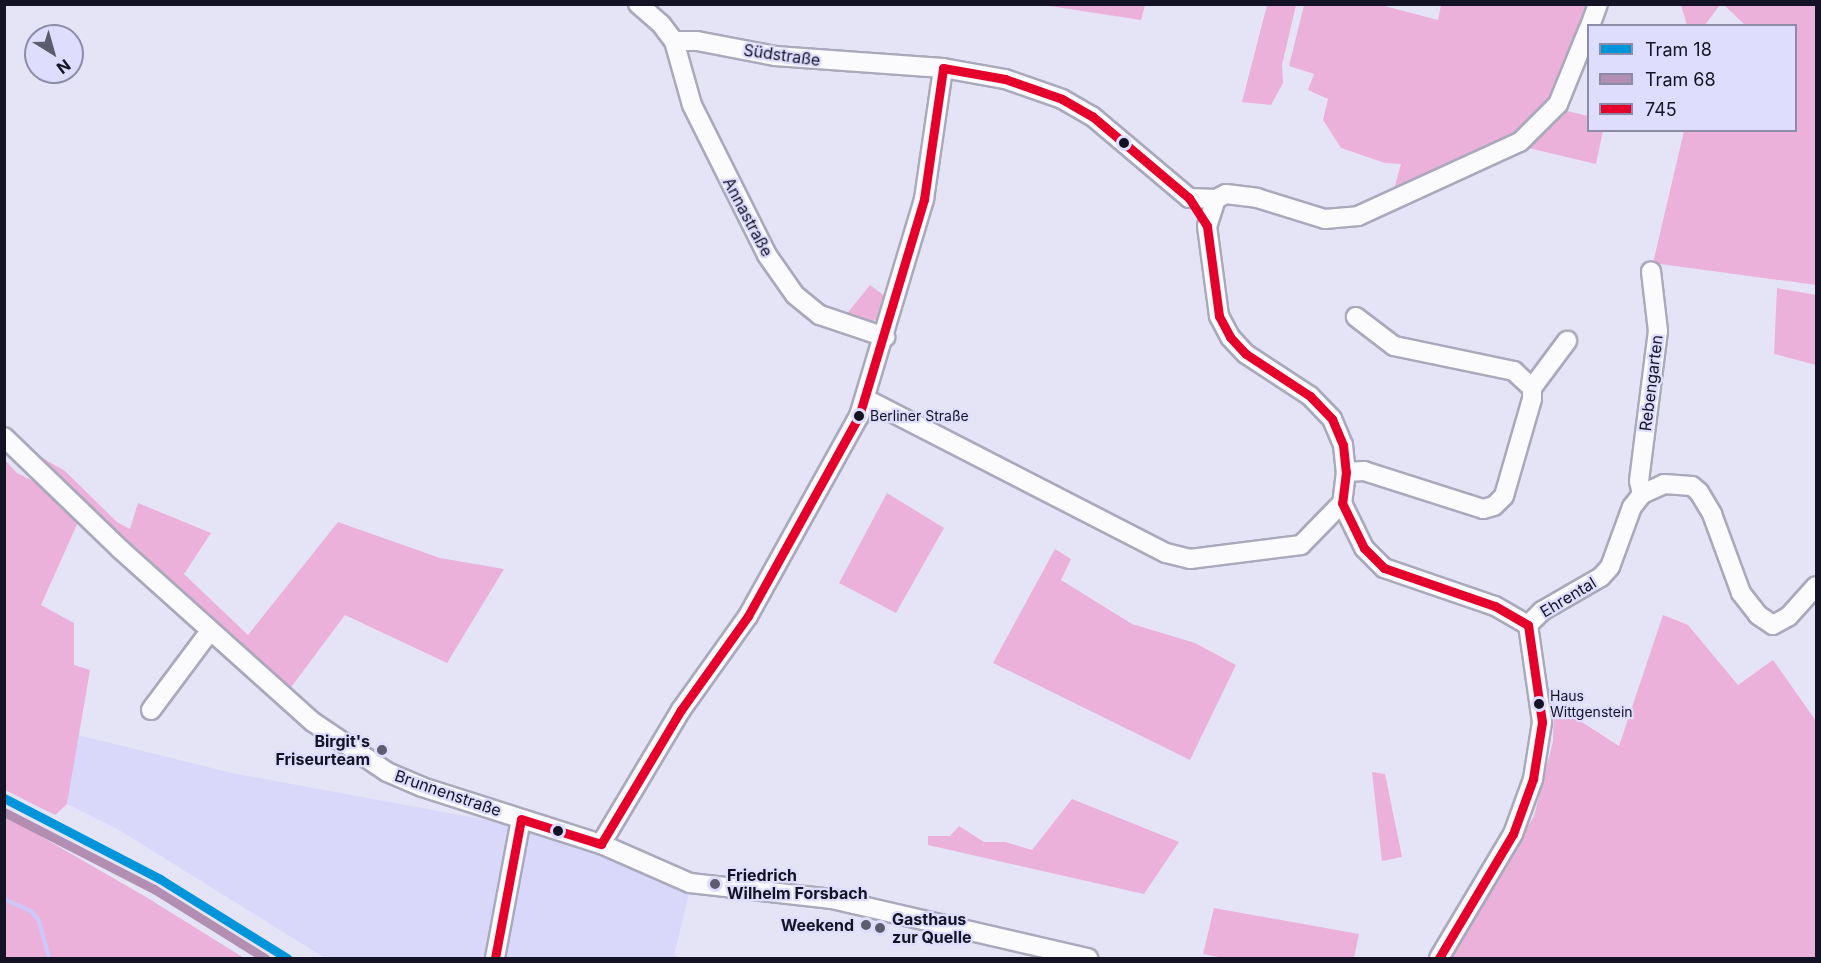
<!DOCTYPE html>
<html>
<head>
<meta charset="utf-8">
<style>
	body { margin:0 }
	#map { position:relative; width:1821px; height:963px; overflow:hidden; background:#e5e4f6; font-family:Inter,sans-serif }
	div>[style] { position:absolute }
	.built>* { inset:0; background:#d9d8fa }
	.green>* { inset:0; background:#ecb1da }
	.stream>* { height:4px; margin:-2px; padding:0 2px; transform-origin:2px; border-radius:2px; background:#cbc9fc }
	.roads { filter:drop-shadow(2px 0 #aaa9bb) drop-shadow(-2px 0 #aaa9bb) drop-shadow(0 2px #aaa9bb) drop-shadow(0 -2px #aaa9bb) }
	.minor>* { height:18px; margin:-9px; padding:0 9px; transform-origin:9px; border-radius:9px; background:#fbfbfe }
	.bus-1>* { height:9px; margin:-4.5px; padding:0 4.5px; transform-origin:4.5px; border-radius:4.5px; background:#e4002b }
	.tram-1>* { height:9px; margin:-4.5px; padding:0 4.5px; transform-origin:4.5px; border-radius:4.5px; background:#0095da }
	.tram-2>* { height:9px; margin:-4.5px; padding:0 4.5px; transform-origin:4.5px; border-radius:4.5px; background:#b28eb2 }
	.dots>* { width:16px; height:16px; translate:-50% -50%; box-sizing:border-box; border:3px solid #deddfd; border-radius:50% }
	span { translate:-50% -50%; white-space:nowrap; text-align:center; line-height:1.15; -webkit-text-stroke:4.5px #deddfd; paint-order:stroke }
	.bus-label { font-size:14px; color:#141225 }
	.left { translate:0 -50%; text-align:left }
	.street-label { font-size:16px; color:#141225 }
	.poi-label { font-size:16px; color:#141225; font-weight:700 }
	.right { translate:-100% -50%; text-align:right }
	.frame { position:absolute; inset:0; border:6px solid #141225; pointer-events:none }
	.legend { position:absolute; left:1587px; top:24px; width:210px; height:108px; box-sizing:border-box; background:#deddfd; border:2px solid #8d8ca7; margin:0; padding:8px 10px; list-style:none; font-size:18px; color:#141225 }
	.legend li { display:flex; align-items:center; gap:12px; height:30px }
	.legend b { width:30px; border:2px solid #8d8ca7 }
	.north { position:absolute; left:24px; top:24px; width:60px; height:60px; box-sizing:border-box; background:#deddfd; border:2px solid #8d8ca7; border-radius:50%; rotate:143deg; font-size:16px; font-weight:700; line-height:24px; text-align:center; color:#141225 }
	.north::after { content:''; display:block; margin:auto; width:21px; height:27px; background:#5d5c6e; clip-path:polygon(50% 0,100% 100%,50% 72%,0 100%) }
</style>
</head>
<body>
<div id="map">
	<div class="built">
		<i style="clip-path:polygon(78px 735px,232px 773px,530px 828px,611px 856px,690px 890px,674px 955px,681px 958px,507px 958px,487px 955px,486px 958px,325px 958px,119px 830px,67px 804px)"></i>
	</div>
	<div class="green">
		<i style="clip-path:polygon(1043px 5px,1145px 4px,1145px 5px,1141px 20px)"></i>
		<i style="clip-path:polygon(1267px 5px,1296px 5px,1282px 65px,1283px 83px,1271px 105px,1242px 102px)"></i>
		<i style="clip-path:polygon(1304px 5px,1381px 5px,1438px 20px,1441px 5px,1590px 5px,1563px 110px,1588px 116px,1588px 130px,1603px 131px,1596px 164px,1503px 142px,1394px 189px,1401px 164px,1385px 163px,1341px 148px,1323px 120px,1328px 99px,1308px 90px,1314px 74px,1289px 66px)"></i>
		<i style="clip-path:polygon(1681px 5px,1681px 4px,1720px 5px,1704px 26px,1687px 25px)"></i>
		<i style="clip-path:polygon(1724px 5px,1816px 5px,1816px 285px,1653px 263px,1684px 131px,1796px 130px,1796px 26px,1745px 25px)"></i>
		<i style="clip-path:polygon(870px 285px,886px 297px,880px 318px,868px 323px,845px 316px)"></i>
		<i style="clip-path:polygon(1777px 288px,1816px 295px,1816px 365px,1774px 354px)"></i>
		<i style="clip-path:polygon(34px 453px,65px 471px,117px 522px,130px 529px,138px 503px,211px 533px,184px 574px,248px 635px,338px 522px,440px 558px,504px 569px,447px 663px,345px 615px,289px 690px,65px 488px)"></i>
		<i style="clip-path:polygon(4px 459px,17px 473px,41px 485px,79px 520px,41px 605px,74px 623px,74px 665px,90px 670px,67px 804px,55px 815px,5px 790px)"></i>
		<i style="clip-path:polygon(887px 493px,944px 528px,896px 613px,839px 583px)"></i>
		<i style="clip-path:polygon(1055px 549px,1071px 559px,1061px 580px,1132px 624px,1195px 643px,1236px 665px,1190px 760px,993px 663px)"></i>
		<i style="clip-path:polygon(1663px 615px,1688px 625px,1738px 685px,1773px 660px,1816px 721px,1816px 958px,1450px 958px,1534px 816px,1553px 741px,1554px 704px,1619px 746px)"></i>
		<i style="clip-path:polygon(1372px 772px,1385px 774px,1402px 857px,1382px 861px)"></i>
		<i style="clip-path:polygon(1072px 799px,1179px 842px,1144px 894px,928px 845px,928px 836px,950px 836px,959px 826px,984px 842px,1005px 842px,1032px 850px)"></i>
		<i style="clip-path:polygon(4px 815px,146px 897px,244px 958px,5px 958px)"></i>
		<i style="clip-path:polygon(1214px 908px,1359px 934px,1354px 958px,1224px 958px,1203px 954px)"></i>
	</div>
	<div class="stream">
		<i style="left:4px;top:899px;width:30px;rotate:24deg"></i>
		<i style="left:31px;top:911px;width:13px;rotate:51deg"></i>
		<i style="left:39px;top:921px;width:38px;rotate:75deg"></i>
	</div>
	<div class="roads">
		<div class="minor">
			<i style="left:638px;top:4px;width:30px;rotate:41deg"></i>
			<i style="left:661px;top:24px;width:21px;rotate:53deg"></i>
			<i style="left:674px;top:41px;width:66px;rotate:74.3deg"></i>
			<i style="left:692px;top:105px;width:168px;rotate:63.4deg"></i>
			<i style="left:767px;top:255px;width:49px;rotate:55deg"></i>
			<i style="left:795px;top:295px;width:32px;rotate:39deg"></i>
			<i style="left:820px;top:315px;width:69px;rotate:18.7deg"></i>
			<i style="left:1590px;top:26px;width:23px;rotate:-70deg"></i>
			<i style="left:674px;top:41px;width:23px"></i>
			<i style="left:697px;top:41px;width:79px;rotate:10.9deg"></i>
			<i style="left:775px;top:56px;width:168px;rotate:4.1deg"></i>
			<i style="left:943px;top:68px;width:63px;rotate:10.1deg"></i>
			<i style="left:1005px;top:79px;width:60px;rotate:19.3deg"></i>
			<i style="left:1062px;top:99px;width:34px;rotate:30deg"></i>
			<i style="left:1092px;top:116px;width:127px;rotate:40.2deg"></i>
			<i style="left:1189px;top:198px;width:27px;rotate:2deg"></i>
			<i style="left:1216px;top:199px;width:11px;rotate:-27deg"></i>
			<i style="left:1226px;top:194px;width:31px;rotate:7deg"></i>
			<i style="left:1257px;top:198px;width:71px;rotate:17.2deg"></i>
			<i style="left:1325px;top:219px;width:33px;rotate:-5deg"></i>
			<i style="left:1358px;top:216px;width:178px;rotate:-24.6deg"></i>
			<i style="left:1520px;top:142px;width:54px;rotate:-45deg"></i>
			<i style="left:1558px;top:104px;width:80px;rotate:-67.9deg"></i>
			<i style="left:1216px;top:199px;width:28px;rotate:108deg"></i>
			<i style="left:1207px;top:226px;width:91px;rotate:82.4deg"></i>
			<i style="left:1219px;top:316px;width:24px;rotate:62deg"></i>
			<i style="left:1230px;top:337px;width:23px;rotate:47deg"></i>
			<i style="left:1246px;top:354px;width:77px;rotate:33.3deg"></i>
			<i style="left:1310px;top:396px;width:32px;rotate:46deg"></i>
			<i style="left:1332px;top:419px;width:28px;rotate:67deg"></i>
			<i style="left:1343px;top:445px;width:27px;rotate:84deg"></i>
			<i style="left:1346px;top:472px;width:31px;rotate:97deg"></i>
			<i style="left:1342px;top:503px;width:50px;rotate:63.9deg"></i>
			<i style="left:1364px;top:548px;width:28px;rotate:45deg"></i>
			<i style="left:1384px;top:568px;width:117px;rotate:18.9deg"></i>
			<i style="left:1495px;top:606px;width:38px;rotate:30deg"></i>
			<i style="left:1532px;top:388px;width:59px;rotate:-53.3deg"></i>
			<i style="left:866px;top:399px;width:337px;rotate:27.2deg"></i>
			<i style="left:1166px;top:553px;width:25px;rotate:14deg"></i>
			<i style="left:1190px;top:559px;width:112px;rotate:-7.2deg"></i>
			<i style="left:1301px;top:545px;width:59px;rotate:-45.7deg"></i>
			<i style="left:4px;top:437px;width:161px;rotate:44deg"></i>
			<i style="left:120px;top:549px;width:259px;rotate:41.9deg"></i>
			<i style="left:313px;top:722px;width:89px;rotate:34deg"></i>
			<i style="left:387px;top:772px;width:38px;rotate:23deg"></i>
			<i style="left:422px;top:787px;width:188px;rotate:17.7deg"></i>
			<i style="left:601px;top:844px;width:97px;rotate:23.7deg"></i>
			<i style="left:690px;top:883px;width:143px;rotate:6.4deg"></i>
			<i style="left:832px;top:899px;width:263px;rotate:13deg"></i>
			<i style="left:1346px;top:472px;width:18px;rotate:-3deg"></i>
			<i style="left:1364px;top:471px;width:125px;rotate:17.7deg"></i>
			<i style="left:1483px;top:509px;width:11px;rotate:-15deg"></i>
			<i style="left:1494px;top:506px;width:14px;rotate:-45deg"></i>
			<i style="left:1504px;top:496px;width:101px;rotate:-73.9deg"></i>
			<i style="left:1532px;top:399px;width:11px;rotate:-90deg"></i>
			<i style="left:1532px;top:388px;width:25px;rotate:-137deg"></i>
			<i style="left:1514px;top:371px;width:123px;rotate:-168.2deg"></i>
			<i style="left:1394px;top:346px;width:48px;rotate:-142.7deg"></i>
			<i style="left:1642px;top:494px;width:13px;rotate:-103deg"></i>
			<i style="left:1639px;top:481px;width:151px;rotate:-82.8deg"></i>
			<i style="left:1658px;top:331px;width:60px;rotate:-96.7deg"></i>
			<i style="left:1528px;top:625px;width:20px;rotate:-45deg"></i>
			<i style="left:1542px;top:611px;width:68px;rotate:-30deg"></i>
			<i style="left:1601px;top:577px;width:13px;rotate:-48deg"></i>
			<i style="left:1610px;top:567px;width:64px;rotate:-69.9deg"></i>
			<i style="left:1632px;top:507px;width:16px;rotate:-52deg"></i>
			<i style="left:1642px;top:494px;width:24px;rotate:-24deg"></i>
			<i style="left:1664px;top:484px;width:28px;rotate:4deg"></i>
			<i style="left:1692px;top:486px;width:9px;rotate:41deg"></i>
			<i style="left:1699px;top:492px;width:26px;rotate:59deg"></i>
			<i style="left:1712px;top:514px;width:84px;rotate:69.8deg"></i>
			<i style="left:1741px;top:593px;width:28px;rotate:52deg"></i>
			<i style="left:1758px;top:615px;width:18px;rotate:34deg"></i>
			<i style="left:1773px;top:625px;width:18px;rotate:-29deg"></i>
			<i style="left:1789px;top:616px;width:40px;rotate:-48deg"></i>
			<i style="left:151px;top:710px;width:99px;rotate:-53.2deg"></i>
			<i style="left:601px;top:844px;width:156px;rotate:-59.2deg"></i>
			<i style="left:681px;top:710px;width:115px;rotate:-54.5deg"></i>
			<i style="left:748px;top:616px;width:229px;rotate:-61deg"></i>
			<i style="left:859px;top:416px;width:227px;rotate:-73.3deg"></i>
			<i style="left:924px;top:199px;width:132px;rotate:-81.7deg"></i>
			<i style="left:495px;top:958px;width:141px;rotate:-79.4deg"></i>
			<i style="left:1439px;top:958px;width:144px;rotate:-59.2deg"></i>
			<i style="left:1513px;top:834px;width:59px;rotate:-70deg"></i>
			<i style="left:1533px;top:779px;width:58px;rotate:-81deg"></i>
			<i style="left:1542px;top:722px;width:98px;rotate:-98.2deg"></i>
		</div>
	</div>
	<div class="bus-1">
		<i style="left:943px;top:68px;width:63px;rotate:10.1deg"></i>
		<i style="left:1005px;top:79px;width:60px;rotate:19.3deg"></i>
		<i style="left:1062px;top:99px;width:34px;rotate:30deg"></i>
		<i style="left:1092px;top:116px;width:127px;rotate:40.2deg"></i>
		<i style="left:1189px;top:198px;width:33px;rotate:57deg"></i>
		<i style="left:1207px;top:226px;width:91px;rotate:82.4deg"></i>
		<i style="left:1219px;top:316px;width:24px;rotate:62deg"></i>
		<i style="left:1230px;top:337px;width:23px;rotate:47deg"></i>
		<i style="left:1246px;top:354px;width:77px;rotate:33.3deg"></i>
		<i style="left:1310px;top:396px;width:32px;rotate:46deg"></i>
		<i style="left:1332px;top:419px;width:28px;rotate:67deg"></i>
		<i style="left:1343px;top:445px;width:27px;rotate:84deg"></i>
		<i style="left:1346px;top:472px;width:31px;rotate:97deg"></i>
		<i style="left:1342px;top:503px;width:50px;rotate:63.9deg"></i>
		<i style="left:1364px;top:548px;width:28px;rotate:45deg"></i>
		<i style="left:1384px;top:568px;width:117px;rotate:18.9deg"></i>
		<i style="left:1495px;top:606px;width:38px;rotate:30deg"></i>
		<i style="left:521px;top:819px;width:84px;rotate:17.4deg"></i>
		<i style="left:601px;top:844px;width:156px;rotate:-59.2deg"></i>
		<i style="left:681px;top:710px;width:115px;rotate:-54.5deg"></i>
		<i style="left:748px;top:616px;width:229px;rotate:-61deg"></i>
		<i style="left:859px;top:416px;width:227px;rotate:-73.3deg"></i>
		<i style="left:924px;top:199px;width:132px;rotate:-81.7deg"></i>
		<i style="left:495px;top:958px;width:141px;rotate:-79.4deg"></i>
		<i style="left:1439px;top:958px;width:144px;rotate:-59.2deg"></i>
		<i style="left:1513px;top:834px;width:59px;rotate:-70deg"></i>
		<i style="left:1533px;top:779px;width:58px;rotate:-81deg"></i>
		<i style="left:1542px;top:722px;width:98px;rotate:-98.2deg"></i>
	</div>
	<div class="tram-1">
		<i style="left:4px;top:798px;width:176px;rotate:27.4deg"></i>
		<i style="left:160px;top:879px;width:150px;rotate:31.9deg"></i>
	</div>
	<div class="tram-2">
		<i style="left:4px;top:812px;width:169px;rotate:27.2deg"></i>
		<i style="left:154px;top:889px;width:131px;rotate:31.9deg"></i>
	</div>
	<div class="dots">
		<i style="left:1124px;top:143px;background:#141225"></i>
		<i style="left:859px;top:416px;background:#141225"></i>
		<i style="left:1539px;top:704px;background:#141225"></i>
		<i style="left:382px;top:750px;background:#5d5c6e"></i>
		<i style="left:558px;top:831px;background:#141225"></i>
		<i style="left:715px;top:884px;background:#5d5c6e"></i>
		<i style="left:866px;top:925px;background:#5d5c6e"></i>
		<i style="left:880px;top:928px;background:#5d5c6e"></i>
	</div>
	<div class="bus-label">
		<span class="left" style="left:870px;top:416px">Berliner Straße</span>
		<span class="left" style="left:1550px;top:704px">Haus<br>Wittgenstein</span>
	</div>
	<div class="street-label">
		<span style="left:782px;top:55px;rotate:8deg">Südstraße</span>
		<span style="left:748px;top:217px;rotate:62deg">Annastraße</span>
		<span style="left:1651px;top:383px;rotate:-83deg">Rebengarten</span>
		<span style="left:1568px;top:597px;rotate:-31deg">Ehrental</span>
		<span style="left:448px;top:793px;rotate:19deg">Brunnenstraße</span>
	</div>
	<div class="poi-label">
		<span class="right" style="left:370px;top:750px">Birgit's<br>Friseurteam</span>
		<span class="left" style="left:727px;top:884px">Friedrich<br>Wilhelm Forsbach</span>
		<span class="left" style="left:892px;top:928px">Gasthaus<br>zur Quelle</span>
		<span class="right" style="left:854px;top:925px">Weekend</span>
	</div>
	<div class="frame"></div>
	<ul class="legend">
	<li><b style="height:8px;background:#0095da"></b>Tram 18</li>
	<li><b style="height:8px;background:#b28eb2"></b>Tram 68</li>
	<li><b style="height:8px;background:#e4002b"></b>745</li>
	</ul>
	<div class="north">N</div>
</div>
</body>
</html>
